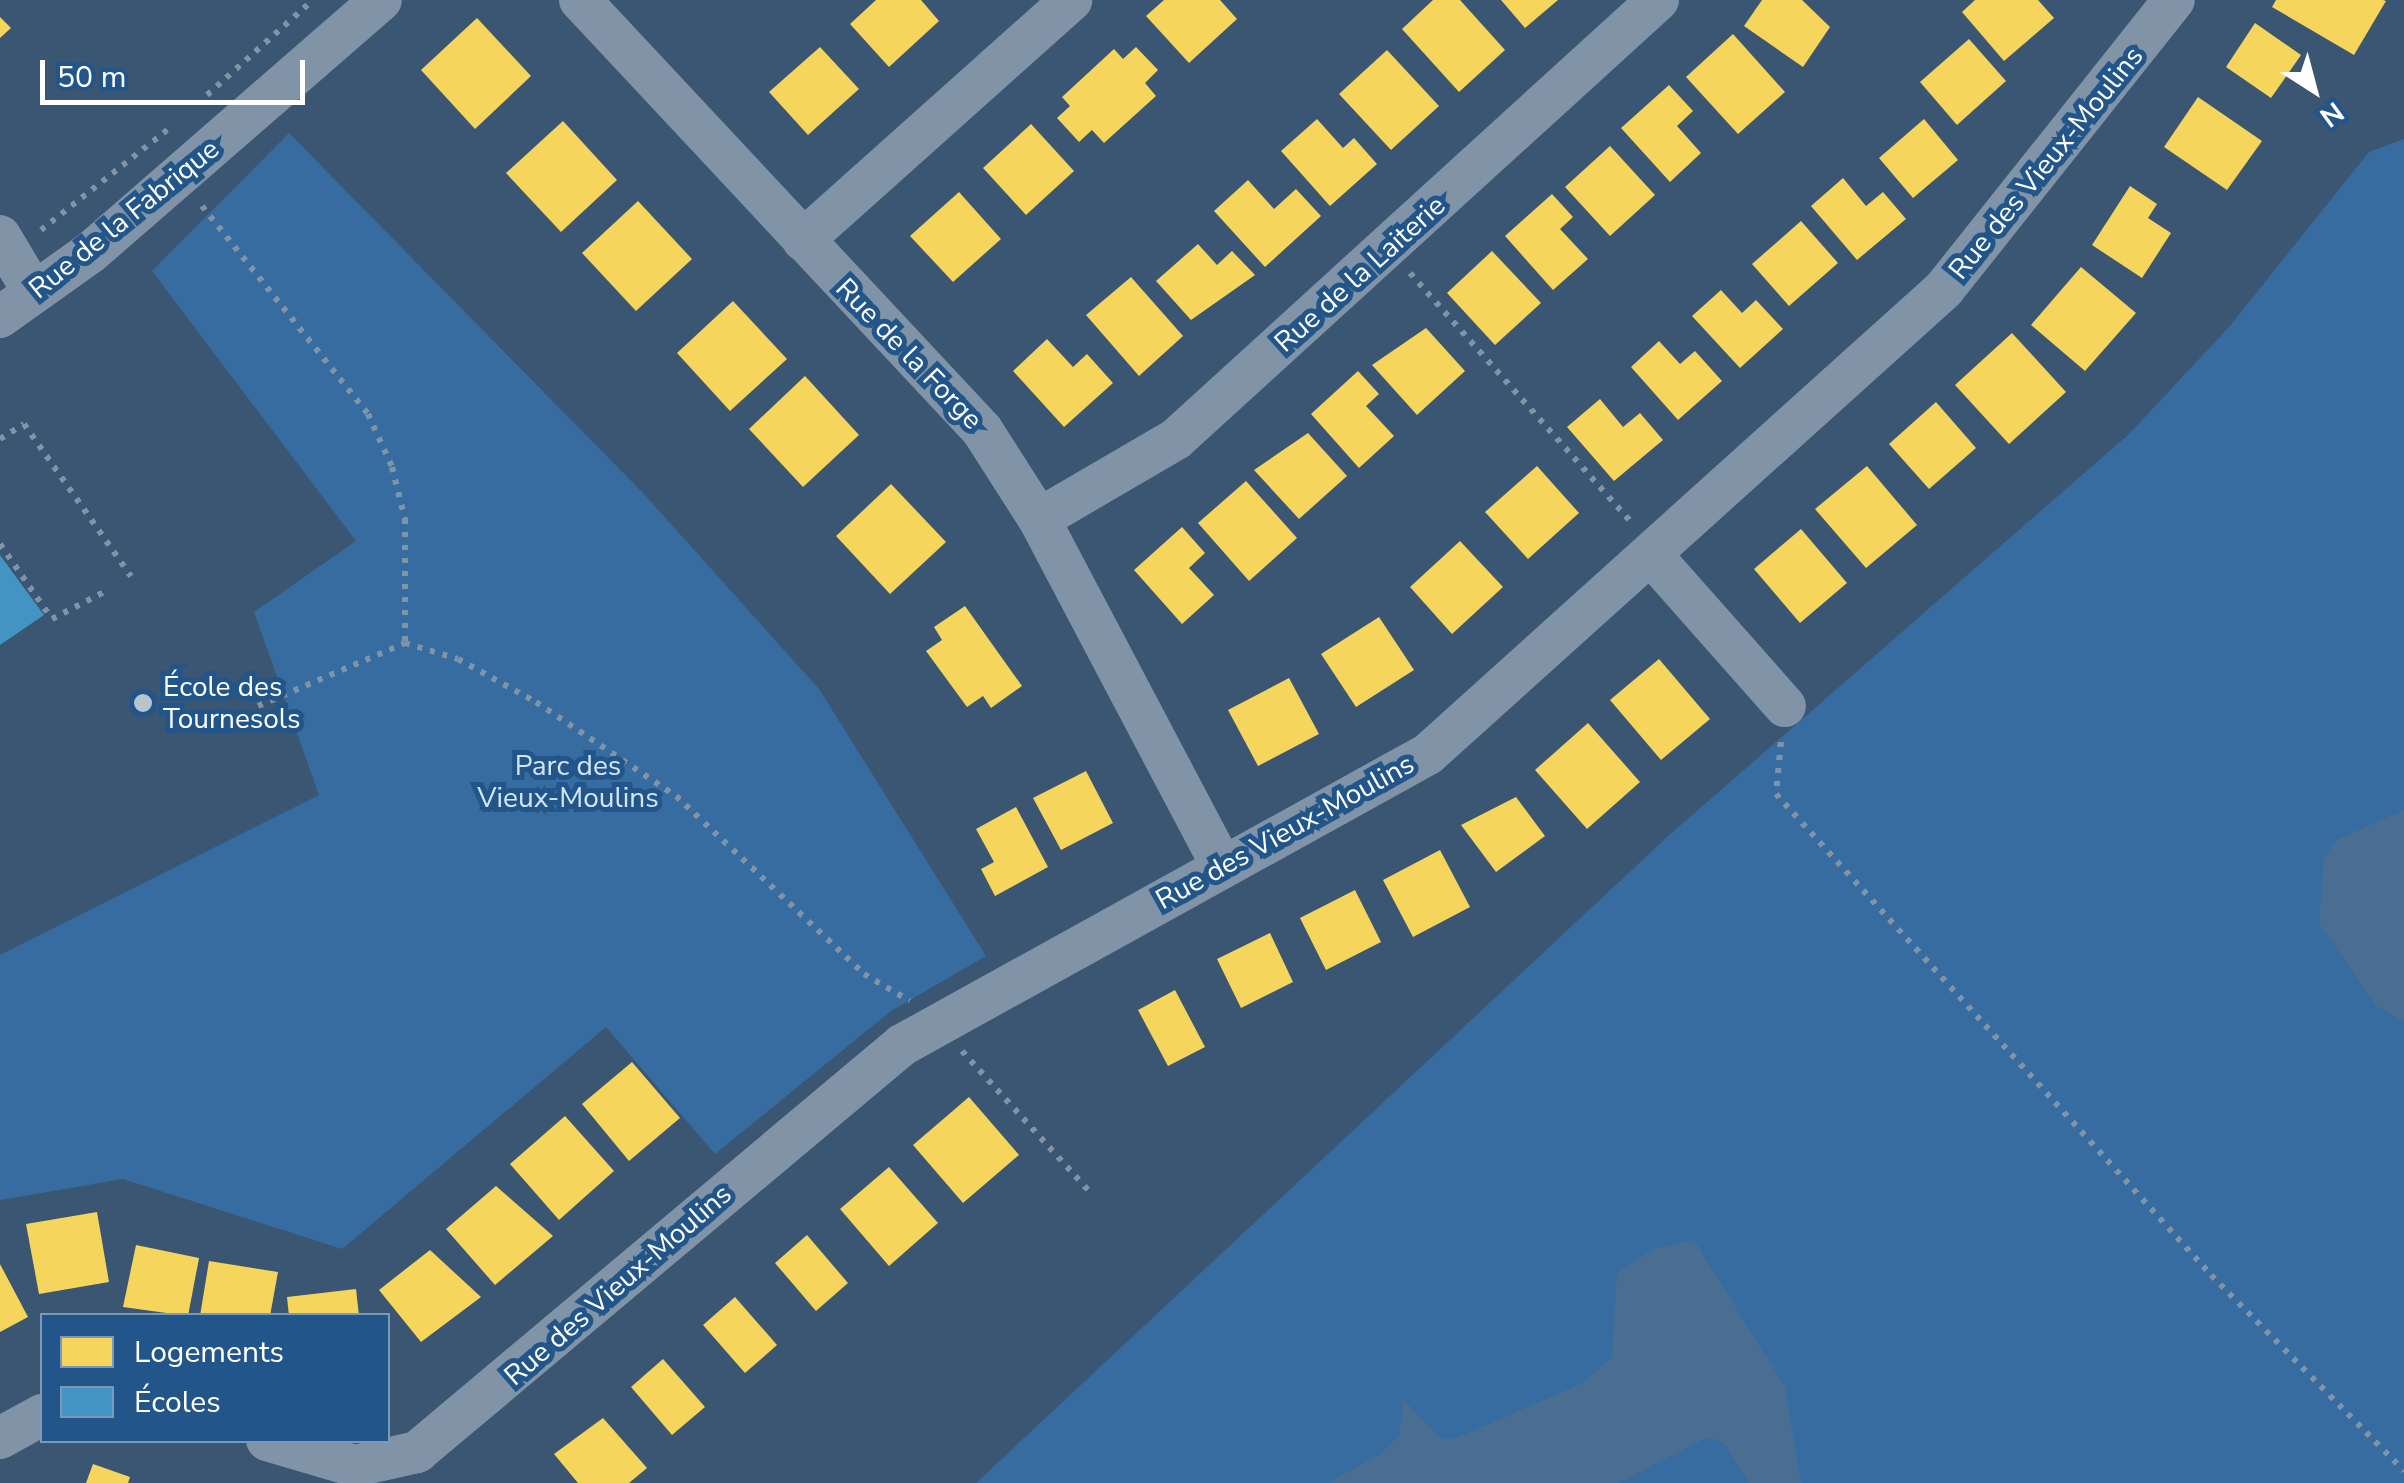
<!DOCTYPE html>
<html>
<head>
<meta charset="utf-8">
<style>
	body { margin:0 }
	#map { position:relative; width:2404px; height:1483px; overflow:hidden; background:#3a5672; font-family:"Nunito Sans",sans-serif }
	div>[style] { position:absolute }
	.green>* { inset:0; background:#366ca0 }
	.water>* { inset:0; background:#496e92 }
	.homes>* { inset:0; background:#f6d55c }
	.schools>* { inset:0; background:#4393c3 }
	.path>* { height:6px; margin-top:-3px; transform-origin:0; background:repeating-linear-gradient(90deg,#8194a7 0 5px,transparent 0 13px) }
	.minor>* { height:42px; margin:-21px; padding:0 21px; transform-origin:21px; border-radius:21px; background:#8194a7 }
	.dots>* { width:28px; height:28px; translate:-50% -50%; box-sizing:border-box; border:5px solid #22568a; border-radius:50% }
	span { translate:-50% -50%; white-space:nowrap; text-align:center; line-height:1.15; -webkit-text-stroke:10px #22568a; paint-order:stroke }
	.street-label { font-size:28px; color:#fff }
	.poi-label { font-size:28px; color:#fff }
	.left { translate:0 -50%; text-align:left }
	.park-label { font-size:28px; color:#d3e6f8 }
	.legend { position:absolute; left:40px; top:1313px; width:350px; height:130px; box-sizing:border-box; background:#22568a; border:2px solid #7a9ab9; margin:0; padding:12px 18px; list-style:none; font-size:30px; color:#fff }
	.legend li { display:flex; align-items:center; gap:20px; height:50px }
	.legend b { width:50px; border:2px solid #7a9ab9 }
	.north { position:absolute; left:2264px; top:40px; width:100px; height:100px; -webkit-text-stroke:8px #22568a; paint-order:stroke; rotate:144deg; font-size:28px; font-weight:700; line-height:40px; text-align:center; color:#fff }
	.north::after { content:''; display:block; margin:auto; width:35px; height:45px; background:#fff; clip-path:polygon(50% 0,100% 100%,50% 72%,0 100%) }
	.scale { position:absolute; left:40px; top:60px; width:265px; height:45px; box-sizing:border-box; border:5px solid #fff; border-top:0; padding-left:12px; font-size:30px; line-height:35px; white-space:nowrap; color:#fff; -webkit-text-stroke:8px #22568a; paint-order:stroke }
</style>
</head>
<body>
<div id="map">
	<div class="green">
		<i style="clip-path:polygon(289px 133px,644px 494px,819px 689px,986px 956px,891px 1011px,715px 1154px,606px 1027px,342px 1249px,123px 1179px,0 1200px,0 955px,319px 795px,254px 612px,356px 541px,152px 271px)"></i>
		<i style="clip-path:polygon(2404px 139px,2404px 1483px,976px 1483px,1667px 837px,2129px 434px,2229px 327px,2369px 152px)"></i>
	</div>
	<div class="water">
		<i style="clip-path:polygon(2404px 810px,2404px 1021px,2377px 1007px,2319px 923px,2324px 858px,2336px 840px)"></i>
		<i style="clip-path:polygon(1694px 1240px,1785px 1387px,1801px 1483px,1749px 1483px,1725px 1444px,1708px 1437px,1619px 1483px,1327px 1483px,1382px 1453px,1399px 1435px,1404px 1400px,1441px 1439px,1454px 1439px,1583px 1383px,1612px 1357px,1617px 1273px,1654px 1249px)"></i>
	</div>
	<div class="homes">
		<i style="clip-path:polygon(921px 0,939px 21px,889px 67px,850px 24px,876px 0)"></i>
		<i style="clip-path:polygon(1164px 0,1220px 0,1237px 19px,1189px 63px,1146px 16px)"></i>
		<i style="clip-path:polygon(1433px 0,1460px 0,1505px 50px,1459px 92px,1402px 29px)"></i>
		<i style="clip-path:polygon(1501px 0,1558px 0,1525px 28px)"></i>
		<i style="clip-path:polygon(1762px 0,1802px 0,1830px 27px,1803px 67px,1744px 26px)"></i>
		<i style="clip-path:polygon(1975px 0,2038px 0,2054px 18px,2004px 61px,1962px 12px)"></i>
		<i style="clip-path:polygon(2276px 0,2383px 0,2386px 1px,2354px 55px,2272px 7px)"></i>
		<i style="clip-path:polygon(0 17px,11px 28px,0 38px)"></i>
		<i style="clip-path:polygon(477px 18px,531px 76px,475px 129px,421px 70px)"></i>
		<i style="clip-path:polygon(2255px 23px,2301px 55px,2271px 98px,2226px 67px)"></i>
		<i style="clip-path:polygon(1733px 34px,1785px 92px,1738px 134px,1686px 77px)"></i>
		<i style="clip-path:polygon(1969px 39px,2006px 81px,1957px 125px,1920px 82px)"></i>
		<i style="clip-path:polygon(820px 47px,859px 89px,808px 135px,769px 92px)"></i>
		<i style="clip-path:polygon(1136px 47px,1158px 70px,1145px 83px,1156px 96px,1104px 143px,1092px 130px,1079px 142px,1057px 118px,1070px 106px,1062px 97px,1114px 49px,1123px 59px)"></i>
		<i style="clip-path:polygon(1387px 50px,1439px 106px,1391px 150px,1339px 94px)"></i>
		<i style="clip-path:polygon(1669px 85px,1693px 111px,1677px 126px,1701px 153px,1670px 182px,1621px 128px)"></i>
		<i style="clip-path:polygon(2198px 97px,2262px 141px,2227px 190px,2164px 147px)"></i>
		<i style="clip-path:polygon(1317px 119px,1343px 148px,1354px 138px,1377px 164px,1330px 206px,1281px 151px)"></i>
		<i style="clip-path:polygon(1924px 119px,1958px 160px,1913px 198px,1879px 158px)"></i>
		<i style="clip-path:polygon(563px 121px,617px 180px,561px 232px,506px 173px)"></i>
		<i style="clip-path:polygon(1031px 124px,1074px 171px,1026px 215px,983px 168px)"></i>
		<i style="clip-path:polygon(1610px 146px,1655px 195px,1610px 236px,1565px 187px)"></i>
		<i style="clip-path:polygon(1843px 178px,1866px 206px,1883px 192px,1906px 219px,1857px 260px,1811px 206px)"></i>
		<i style="clip-path:polygon(1248px 180px,1274px 209px,1296px 189px,1321px 216px,1265px 267px,1214px 211px)"></i>
		<i style="clip-path:polygon(2130px 186px,2157px 204px,2148px 218px,2171px 233px,2142px 278px,2092px 245px)"></i>
		<i style="clip-path:polygon(959px 192px,1001px 239px,953px 282px,910px 236px)"></i>
		<i style="clip-path:polygon(1552px 194px,1573px 217px,1560px 229px,1588px 259px,1553px 290px,1505px 236px)"></i>
		<i style="clip-path:polygon(638px 201px,692px 259px,636px 311px,582px 253px)"></i>
		<i style="clip-path:polygon(1801px 221px,1838px 263px,1789px 306px,1752px 264px)"></i>
		<i style="clip-path:polygon(1198px 244px,1217px 265px,1232px 251px,1255px 275px,1191px 320px,1156px 281px)"></i>
		<i style="clip-path:polygon(1492px 251px,1541px 303px,1495px 345px,1447px 293px)"></i>
		<i style="clip-path:polygon(2081px 267px,2136px 313px,2085px 371px,2031px 325px)"></i>
		<i style="clip-path:polygon(1131px 277px,1183px 336px,1139px 376px,1086px 315px)"></i>
		<i style="clip-path:polygon(1721px 290px,1742px 313px,1756px 300px,1783px 329px,1740px 368px,1692px 316px)"></i>
		<i style="clip-path:polygon(733px 301px,787px 359px,730px 411px,677px 353px)"></i>
		<i style="clip-path:polygon(1426px 328px,1465px 371px,1417px 415px,1372px 365px)"></i>
		<i style="clip-path:polygon(2012px 333px,2066px 392px,2009px 444px,1955px 385px)"></i>
		<i style="clip-path:polygon(1047px 339px,1073px 367px,1087px 354px,1113px 383px,1064px 427px,1013px 371px)"></i>
		<i style="clip-path:polygon(1659px 341px,1680px 364px,1695px 351px,1722px 381px,1678px 420px,1631px 367px)"></i>
		<i style="clip-path:polygon(1358px 371px,1379px 394px,1366px 406px,1394px 436px,1359px 468px,1311px 414px)"></i>
		<i style="clip-path:polygon(805px 376px,859px 435px,803px 487px,749px 429px)"></i>
		<i style="clip-path:polygon(1600px 399px,1623px 427px,1640px 413px,1663px 440px,1614px 481px,1567px 427px)"></i>
		<i style="clip-path:polygon(1936px 402px,1976px 448px,1929px 489px,1889px 444px)"></i>
		<i style="clip-path:polygon(1308px 433px,1347px 476px,1299px 519px,1254px 470px)"></i>
		<i style="clip-path:polygon(1537px 466px,1579px 513px,1528px 559px,1485px 512px)"></i>
		<i style="clip-path:polygon(1867px 466px,1917px 525px,1866px 568px,1815px 509px)"></i>
		<i style="clip-path:polygon(1246px 481px,1297px 538px,1249px 581px,1198px 523px)"></i>
		<i style="clip-path:polygon(891px 484px,946px 542px,890px 594px,836px 536px)"></i>
		<i style="clip-path:polygon(1182px 527px,1205px 553px,1189px 568px,1214px 595px,1182px 624px,1134px 570px)"></i>
		<i style="clip-path:polygon(1801px 529px,1847px 583px,1800px 623px,1754px 569px)"></i>
		<i style="clip-path:polygon(1460px 541px,1503px 587px,1452px 634px,1410px 587px)"></i>
		<i style="clip-path:polygon(965px 606px,1022px 686px,991px 708px,983px 696px,967px 707px,926px 651px,942px 640px,934px 627px)"></i>
		<i style="clip-path:polygon(1379px 617px,1414px 670px,1356px 707px,1321px 654px)"></i>
		<i style="clip-path:polygon(1659px 659px,1710px 719px,1661px 760px,1610px 700px)"></i>
		<i style="clip-path:polygon(1289px 678px,1319px 734px,1258px 766px,1228px 710px)"></i>
		<i style="clip-path:polygon(1588px 723px,1640px 782px,1587px 829px,1535px 770px)"></i>
		<i style="clip-path:polygon(1086px 771px,1113px 823px,1061px 850px,1033px 798px)"></i>
		<i style="clip-path:polygon(1516px 797px,1545px 836px,1496px 872px,1461px 825px)"></i>
		<i style="clip-path:polygon(1016px 807px,1048px 867px,995px 896px,981px 869px,994px 862px,976px 829px)"></i>
		<i style="clip-path:polygon(1440px 850px,1470px 907px,1413px 937px,1383px 880px)"></i>
		<i style="clip-path:polygon(1355px 890px,1381px 942px,1326px 970px,1300px 918px)"></i>
		<i style="clip-path:polygon(1270px 933px,1293px 982px,1241px 1008px,1217px 959px)"></i>
		<i style="clip-path:polygon(1175px 990px,1205px 1047px,1168px 1066px,1138px 1010px)"></i>
		<i style="clip-path:polygon(632px 1062px,680px 1118px,629px 1161px,582px 1104px)"></i>
		<i style="clip-path:polygon(969px 1097px,1019px 1155px,963px 1203px,913px 1145px)"></i>
		<i style="clip-path:polygon(565px 1116px,614px 1171px,559px 1220px,510px 1164px)"></i>
		<i style="clip-path:polygon(889px 1167px,938px 1223px,889px 1266px,840px 1209px)"></i>
		<i style="clip-path:polygon(496px 1186px,553px 1236px,495px 1285px,446px 1229px)"></i>
		<i style="clip-path:polygon(97px 1212px,109px 1282px,39px 1294px,26px 1224px)"></i>
		<i style="clip-path:polygon(807px 1235px,848px 1283px,816px 1311px,775px 1263px)"></i>
		<i style="clip-path:polygon(136px 1245px,199px 1258px,188px 1316px,123px 1307px)"></i>
		<i style="clip-path:polygon(430px 1250px,481px 1297px,421px 1342px,379px 1290px)"></i>
		<i style="clip-path:polygon(209px 1261px,278px 1272px,270px 1316px,200px 1316px)"></i>
		<i style="clip-path:polygon(0 1264px,28px 1317px,0 1332px)"></i>
		<i style="clip-path:polygon(356px 1289px,359px 1316px,289px 1316px,287px 1297px)"></i>
		<i style="clip-path:polygon(735px 1297px,777px 1345px,745px 1373px,703px 1325px)"></i>
		<i style="clip-path:polygon(663px 1359px,705px 1407px,672px 1435px,631px 1387px)"></i>
		<i style="clip-path:polygon(603px 1418px,647px 1468px,629px 1483px,578px 1483px,554px 1454px)"></i>
		<i style="clip-path:polygon(93px 1464px,130px 1477px,128px 1483px,86px 1483px)"></i>
	</div>
	<div class="schools">
		<i style="clip-path:polygon(0 555px,44px 615px,0 645px)"></i>
	</div>
	<div class="path">
		<i style="left:207px;top:95px;width:142px;rotate:-41.9deg"></i>
		<i style="left:202px;top:206px;width:266px;rotate:51.4deg"></i>
		<i style="left:368px;top:414px;width:58px;rotate:65.6deg"></i>
		<i style="left:392px;top:467px;width:54px;rotate:76deg"></i>
		<i style="left:405px;top:519px;width:124px;rotate:90deg"></i>
		<i style="left:405px;top:643px;width:55px;rotate:16.8deg"></i>
		<i style="left:458px;top:659px;width:89px;rotate:28.9deg"></i>
		<i style="left:536px;top:702px;width:169px;rotate:33.9deg"></i>
		<i style="left:676px;top:796px;width:259px;rotate:43.4deg"></i>
		<i style="left:864px;top:974px;width:53px;rotate:30.4deg"></i>
		<i style="left:41px;top:230px;width:167px;rotate:-38.4deg"></i>
		<i style="left:1410px;top:273px;width:333px;rotate:48.4deg"></i>
		<i style="left:0;top:439px;width:28px;rotate:-32deg"></i>
		<i style="left:24px;top:424px;width:186px;rotate:54.9deg"></i>
		<i style="left:0;top:544px;width:91px;rotate:55.3deg"></i>
		<i style="left:52px;top:619px;width:61px;rotate:-27.4deg"></i>
		<i style="left:258px;top:706px;width:160px;rotate:-23.2deg"></i>
		<i style="left:1781px;top:742px;width:52px;rotate:95.5deg"></i>
		<i style="left:1776px;top:794px;width:649px;rotate:47.87deg"></i>
		<i style="left:2211px;top:1275px;width:275px;rotate:45.4deg"></i>
		<i style="left:962px;top:1051px;width:189px;rotate:47.8deg"></i>
	</div>
	<div class="minor">
		<i style="left:580px;top:0;width:589px;rotate:46.93deg"></i>
		<i style="left:982px;top:430px;width:106px;rotate:57.4deg"></i>
		<i style="left:1039px;top:519px;width:392px;rotate:62.2deg"></i>
		<i style="left:0;top:236px;width:66px;rotate:59.2deg"></i>
		<i style="left:803px;top:240px;width:360px;rotate:-41.8deg"></i>
		<i style="left:0;top:317px;width:112px;rotate:-35.5deg"></i>
		<i style="left:91px;top:252px;width:384px;rotate:-41deg"></i>
		<i style="left:1039px;top:519px;width:159px;rotate:-30.3deg"></i>
		<i style="left:1176px;top:439px;width:652px;rotate:-42.33deg"></i>
		<i style="left:1653px;top:557px;width:199px;rotate:48.5deg"></i>
		<i style="left:0;top:1438px;width:48px;rotate:-28.7deg"></i>
		<i style="left:267px;top:1440px;width:92px;rotate:16.5deg"></i>
		<i style="left:355px;top:1466px;width:64px;rotate:-12.7deg"></i>
		<i style="left:417px;top:1452px;width:633px;rotate:-40deg"></i>
		<i style="left:902px;top:1045px;width:601px;rotate:-28.95deg"></i>
		<i style="left:1428px;top:754px;width:695px;rotate:-42.02deg"></i>
		<i style="left:1944px;top:289px;width:369px;rotate:-51.5deg"></i>
	</div>
	<div class="dots">
		<i style="left:143px;top:703px;background:#bac4ce"></i>
	</div>
	<div class="street-label">
		<span style="left:2046px;top:163px;rotate:-51deg">Rue des Vieux-Moulins</span>
		<span style="left:124px;top:219px;rotate:-39deg">Rue de la Fabrique</span>
		<span style="left:1360px;top:274px;rotate:-42deg">Rue de la Laiterie</span>
		<span style="left:909px;top:354px;rotate:46deg">Rue de la Forge</span>
		<span style="left:1285px;top:832px;rotate:-29deg">Rue des Vieux-Moulins</span>
		<span style="left:618px;top:1285px;rotate:-41deg">Rue des Vieux-Moulins</span>
	</div>
	<div class="poi-label">
		<span class="left" style="left:163px;top:703px">École des<br>Tournesols</span>
	</div>
	<div class="park-label">
		<span style="left:568px;top:782px">Parc des<br>Vieux-Moulins</span>
	</div>
	<ul class="legend">
	<li><b style="height:28px;background:#f6d55c"></b>Logements</li>
	<li><b style="height:28px;background:#4393c3"></b>Écoles</li>
	</ul>
	<div class="north">N</div>
	<div class="scale">50 m</div>
</div>
</body>
</html>
